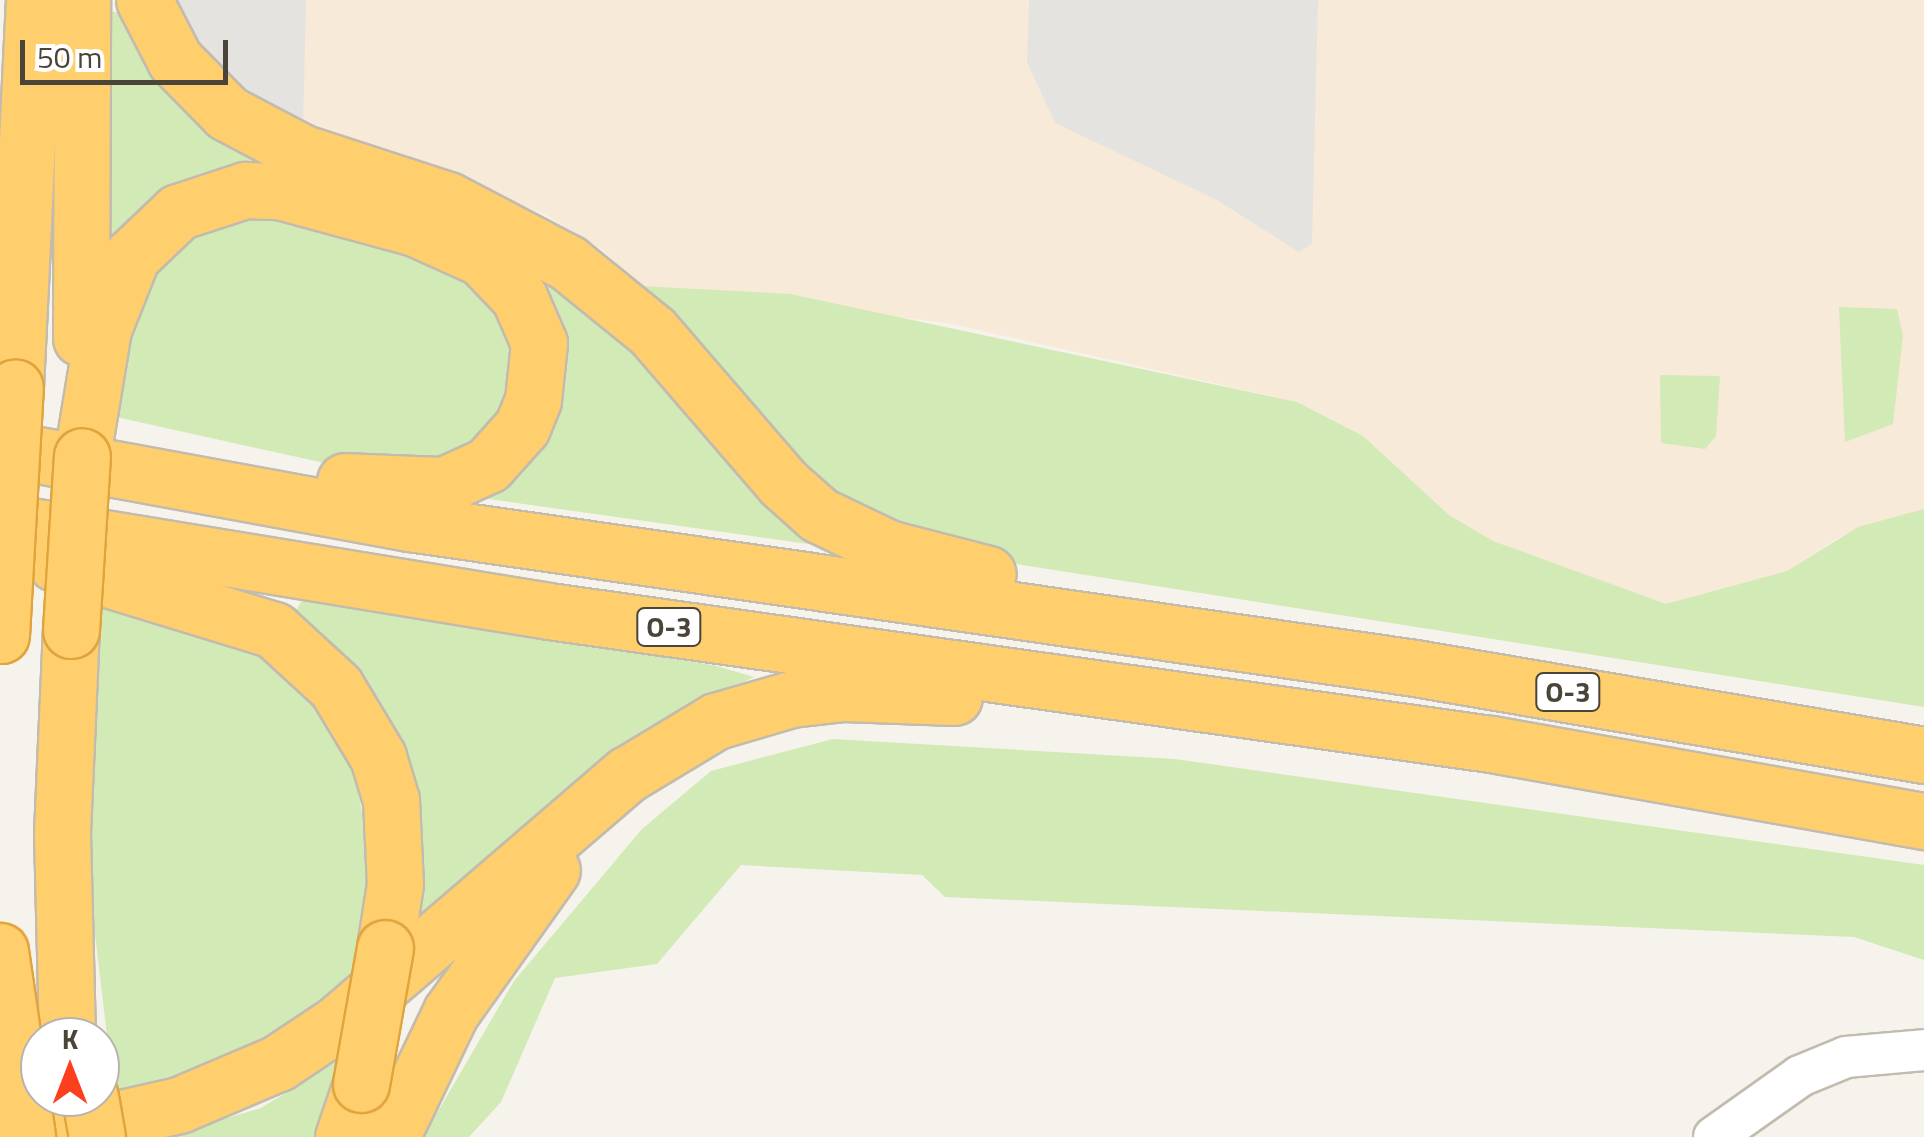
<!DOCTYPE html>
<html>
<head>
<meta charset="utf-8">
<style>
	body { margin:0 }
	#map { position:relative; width:1924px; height:1137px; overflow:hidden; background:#f6f3ec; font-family:"Titillium Web",sans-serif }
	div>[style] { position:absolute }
	.commercial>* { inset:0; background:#f7ead8 }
	.green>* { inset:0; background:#d2eab5 }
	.parking>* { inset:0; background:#e5e3e0 }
	.roads { filter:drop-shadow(2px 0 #c2bbae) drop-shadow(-2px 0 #c2bbae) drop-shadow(0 2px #c2bbae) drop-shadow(0 -2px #c2bbae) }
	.minor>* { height:40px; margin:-20px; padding:0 20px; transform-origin:20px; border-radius:20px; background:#fff }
	.highway>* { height:55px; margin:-27.5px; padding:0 27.5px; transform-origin:27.5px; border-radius:27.5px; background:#ffcf6e }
	.bridges { filter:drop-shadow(2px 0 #e0a43c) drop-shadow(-2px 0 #e0a43c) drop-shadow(0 2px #e0a43c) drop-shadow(0 -2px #e0a43c) }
	.highway-bridge>* { height:55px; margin:-27.5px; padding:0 27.5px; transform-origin:27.5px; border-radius:27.5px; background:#ffcf6e }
	span { translate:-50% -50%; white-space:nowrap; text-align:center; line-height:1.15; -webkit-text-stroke:9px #fff; paint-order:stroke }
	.shield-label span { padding:2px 8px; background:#fff; border:2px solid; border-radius:8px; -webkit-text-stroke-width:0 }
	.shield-label { font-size:28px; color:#4b4439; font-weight:700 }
	.north { position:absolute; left:20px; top:1017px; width:100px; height:100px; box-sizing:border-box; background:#fff; border:2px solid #b7b4b0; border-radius:50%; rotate:0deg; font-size:28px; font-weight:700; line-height:40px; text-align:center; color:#4b4439 }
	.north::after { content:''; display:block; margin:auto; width:35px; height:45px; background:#fc3f1d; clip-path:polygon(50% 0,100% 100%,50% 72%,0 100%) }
	.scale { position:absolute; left:20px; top:40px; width:208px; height:45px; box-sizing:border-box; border:5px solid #4b4439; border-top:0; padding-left:12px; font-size:30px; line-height:35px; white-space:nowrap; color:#4b4439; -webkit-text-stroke:8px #fff; paint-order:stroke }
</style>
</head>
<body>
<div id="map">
	<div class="commercial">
		<i style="clip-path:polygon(170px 0,1924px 0,1924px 509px,1841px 536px,1787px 571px,1747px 586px,1666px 604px,1639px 599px,1493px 541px,1449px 515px,1363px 436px,1297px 402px,947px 323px,639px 286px,604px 251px,541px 212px,303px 130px)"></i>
	</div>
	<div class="green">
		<i style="clip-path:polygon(106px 10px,120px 13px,278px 158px,106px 266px)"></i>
		<i style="clip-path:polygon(257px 219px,308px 226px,444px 266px,474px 280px,512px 326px,519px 389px,458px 463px,329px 464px,116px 417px,135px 301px,180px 246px,231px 221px)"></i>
		<i style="clip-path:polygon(539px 274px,590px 303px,822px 546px,467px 496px,555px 315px)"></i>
		<i style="clip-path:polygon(639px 286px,790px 294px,1297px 402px,1363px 436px,1449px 515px,1493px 541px,1666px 604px,1787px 571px,1858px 527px,1924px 509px,1924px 707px,966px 556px,866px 520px,791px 458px,729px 375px)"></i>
		<i style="clip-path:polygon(1839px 307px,1897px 309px,1903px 335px,1893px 424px,1845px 442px)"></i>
		<i style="clip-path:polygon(1660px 375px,1720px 376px,1716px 436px,1705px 449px,1661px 443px)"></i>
		<i style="clip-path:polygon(303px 599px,713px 665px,754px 677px,629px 740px,403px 931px,350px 667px,295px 612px)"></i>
		<i style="clip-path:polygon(102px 600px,259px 648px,316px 696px,355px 771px,370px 862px,350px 984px,259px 1046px,209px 1068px,114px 1095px,90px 892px,89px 789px)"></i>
		<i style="clip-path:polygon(833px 739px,1175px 759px,1924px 865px,1924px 960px,1854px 937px,945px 897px,922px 875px,741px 865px,657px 964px,555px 978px,501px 1102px,469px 1137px,423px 1137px,514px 981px,642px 829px,711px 771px)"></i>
		<i style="clip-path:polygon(341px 1059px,321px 1137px,163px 1137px,261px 1108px)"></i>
	</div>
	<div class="parking">
		<i style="clip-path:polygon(170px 0,306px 0,303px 130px,223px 85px)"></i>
		<i style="clip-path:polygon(1029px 0,1318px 0,1312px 244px,1299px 252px,1217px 200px,1055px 123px,1027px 62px)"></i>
	</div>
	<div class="roads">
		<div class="minor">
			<i style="left:1714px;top:1137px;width:105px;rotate:-35.3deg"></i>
			<i style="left:1800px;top:1076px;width:50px;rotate:-22.4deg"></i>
			<i style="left:1846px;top:1057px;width:78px;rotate:-5.1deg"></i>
		</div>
		<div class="highway">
			<i style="left:144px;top:0;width:68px;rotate:62.7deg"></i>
			<i style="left:175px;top:60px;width:74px;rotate:45.5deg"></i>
			<i style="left:227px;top:113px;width:86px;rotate:27.8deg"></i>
			<i style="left:303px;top:153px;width:152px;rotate:18deg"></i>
			<i style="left:448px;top:200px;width:136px;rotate:27.7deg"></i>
			<i style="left:568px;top:263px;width:108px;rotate:39deg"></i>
			<i style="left:652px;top:331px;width:201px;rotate:49.2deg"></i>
			<i style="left:783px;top:483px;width:48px;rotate:41.6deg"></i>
			<i style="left:819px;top:515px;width:76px;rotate:25.6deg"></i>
			<i style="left:888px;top:548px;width:103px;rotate:14.6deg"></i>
			<i style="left:81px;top:338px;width:338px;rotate:-89.8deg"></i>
			<i style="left:15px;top:387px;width:387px;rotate:-87.2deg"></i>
			<i style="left:0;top:448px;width:416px;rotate:10.4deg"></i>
			<i style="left:409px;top:523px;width:1016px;rotate:8.2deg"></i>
			<i style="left:1415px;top:668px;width:516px;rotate:9.7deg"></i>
			<i style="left:82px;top:456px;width:129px;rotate:-80.6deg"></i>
			<i style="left:103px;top:329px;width:79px;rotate:-68.3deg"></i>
			<i style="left:132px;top:256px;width:64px;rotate:-43.7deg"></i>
			<i style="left:178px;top:212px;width:71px;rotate:-18.2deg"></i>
			<i style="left:245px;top:190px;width:34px;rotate:2deg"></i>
			<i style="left:279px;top:191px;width:141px;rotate:15.2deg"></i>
			<i style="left:415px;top:228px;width:73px;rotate:24.1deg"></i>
			<i style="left:482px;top:258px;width:54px;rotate:46.5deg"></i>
			<i style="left:519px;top:297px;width:50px;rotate:66.5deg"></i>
			<i style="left:539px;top:343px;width:57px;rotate:96deg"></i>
			<i style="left:533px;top:400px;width:29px;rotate:112deg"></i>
			<i style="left:522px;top:427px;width:51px;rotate:131.8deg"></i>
			<i style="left:488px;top:465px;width:48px;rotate:155.6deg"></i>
			<i style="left:444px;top:485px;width:99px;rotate:-177.7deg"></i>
			<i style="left:0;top:521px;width:556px;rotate:9.31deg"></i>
			<i style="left:549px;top:611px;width:951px;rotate:8.04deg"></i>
			<i style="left:1491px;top:744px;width:440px;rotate:10.1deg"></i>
			<i style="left:55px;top:563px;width:229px;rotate:17deg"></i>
			<i style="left:274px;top:630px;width:84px;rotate:42.6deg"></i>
			<i style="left:336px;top:687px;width:82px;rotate:59deg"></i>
			<i style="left:378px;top:757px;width:45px;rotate:73.2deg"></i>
			<i style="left:391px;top:800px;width:84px;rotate:87.3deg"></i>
			<i style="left:395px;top:884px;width:65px;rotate:98.9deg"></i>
			<i style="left:67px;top:1037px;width:204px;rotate:-91.4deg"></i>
			<i style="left:62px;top:833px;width:203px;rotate:-87.5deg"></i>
			<i style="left:0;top:1116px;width:64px;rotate:6.2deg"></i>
			<i style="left:64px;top:1123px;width:57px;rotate:-5deg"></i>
			<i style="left:121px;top:1118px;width:59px;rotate:-12.6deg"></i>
			<i style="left:179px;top:1105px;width:108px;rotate:-23deg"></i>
			<i style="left:278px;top:1063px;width:72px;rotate:-33.7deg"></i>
			<i style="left:338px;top:1023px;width:382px;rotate:-40.7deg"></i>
			<i style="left:628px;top:774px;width:103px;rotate:-31.1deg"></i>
			<i style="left:716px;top:721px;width:78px;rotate:-16.3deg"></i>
			<i style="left:791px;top:699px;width:53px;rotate:-6.5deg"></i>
			<i style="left:844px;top:693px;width:110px;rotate:2.1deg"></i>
			<i style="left:343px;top:1137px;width:56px;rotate:-71.2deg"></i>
			<i style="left:391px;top:1137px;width:139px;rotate:-64.4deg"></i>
			<i style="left:451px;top:1012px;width:174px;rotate:-54.6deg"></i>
		</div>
	</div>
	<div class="bridges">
		<div class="highway-bridge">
			<i style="left:71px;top:630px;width:174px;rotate:-86.4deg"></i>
			<i style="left:1px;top:635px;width:248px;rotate:-86.8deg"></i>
			<i style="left:0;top:951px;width:188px;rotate:81.7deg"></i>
			<i style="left:361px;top:1084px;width:138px;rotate:-80deg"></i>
			<i style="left:90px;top:1097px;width:41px;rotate:80.1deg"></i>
		</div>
	</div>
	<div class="shield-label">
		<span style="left:669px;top:627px">O-3</span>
		<span style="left:1568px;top:692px">O-3</span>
	</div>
	<div class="north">K</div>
	<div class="scale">50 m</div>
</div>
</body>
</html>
